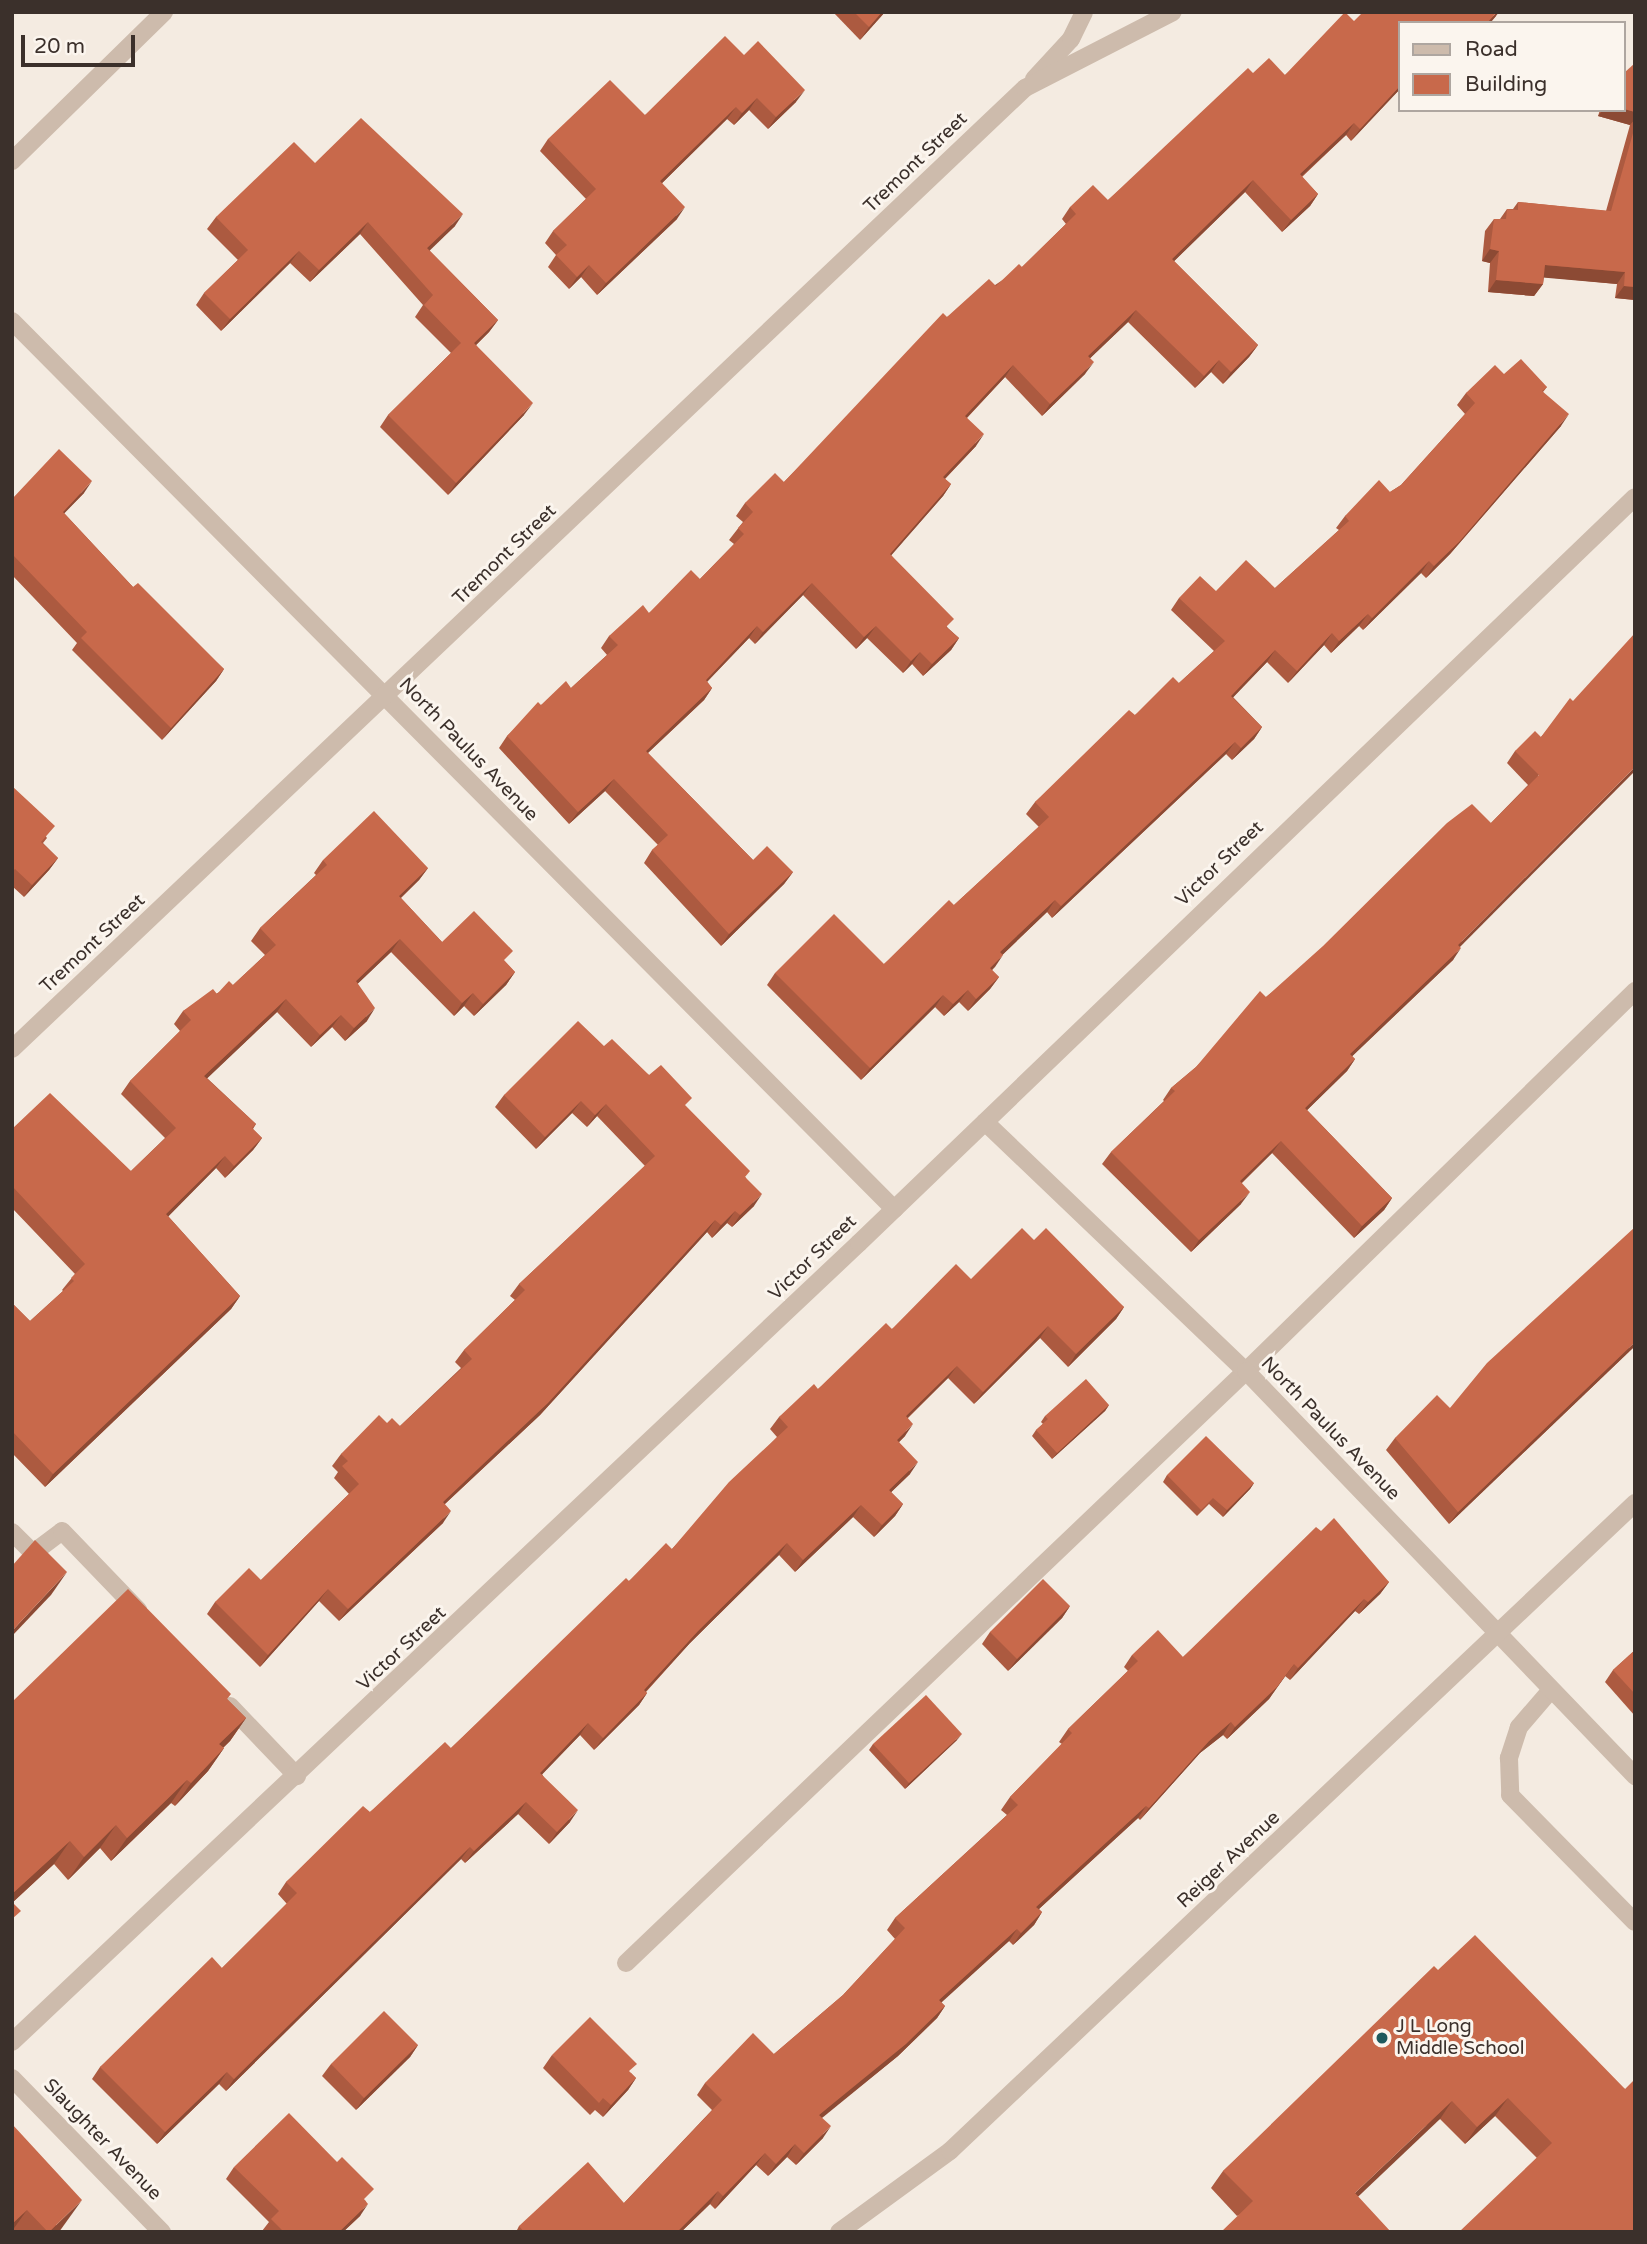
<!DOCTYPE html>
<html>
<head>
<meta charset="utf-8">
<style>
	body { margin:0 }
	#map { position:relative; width:1647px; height:2244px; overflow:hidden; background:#f4ebe1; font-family:"Varela Round",sans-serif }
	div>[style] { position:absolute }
	.lane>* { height:18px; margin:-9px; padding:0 9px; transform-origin:9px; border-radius:9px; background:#cdbbac }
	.street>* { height:18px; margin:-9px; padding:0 9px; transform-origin:9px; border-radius:9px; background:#cdbbac }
	.wall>* { inset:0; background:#ac5a40 }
	.shaded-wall>* { inset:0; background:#8c4a34 }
	.building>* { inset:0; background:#c8694b }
	.dots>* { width:19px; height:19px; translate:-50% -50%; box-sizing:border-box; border:4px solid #fbf5ee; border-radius:50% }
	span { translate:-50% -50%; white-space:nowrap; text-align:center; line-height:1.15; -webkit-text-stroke:6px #fbf5ee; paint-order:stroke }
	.street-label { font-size:19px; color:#3b302b }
	.poi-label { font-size:19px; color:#3b302b }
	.left { translate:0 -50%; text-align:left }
	.frame { position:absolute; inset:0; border:14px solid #3b302b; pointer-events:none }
	.legend { position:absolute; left:1398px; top:21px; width:228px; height:91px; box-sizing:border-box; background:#fbf5ee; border:2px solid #aea6a0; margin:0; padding:9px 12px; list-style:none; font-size:21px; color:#3b302b }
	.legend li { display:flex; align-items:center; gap:14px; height:35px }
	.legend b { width:35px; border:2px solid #aea6a0 }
	.scale { position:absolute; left:21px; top:35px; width:114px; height:32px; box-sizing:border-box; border:4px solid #3b302b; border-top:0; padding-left:9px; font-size:21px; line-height:24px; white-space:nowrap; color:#3b302b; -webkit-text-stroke:5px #fbf5ee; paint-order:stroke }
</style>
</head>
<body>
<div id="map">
	<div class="lane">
		<i style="left:1550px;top:1691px;width:48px;rotate:130.7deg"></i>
		<i style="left:1519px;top:1727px;width:33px;rotate:108deg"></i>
		<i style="left:1509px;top:1758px;width:37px;rotate:88deg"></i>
		<i style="left:1510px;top:1795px;width:178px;rotate:45.5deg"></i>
		<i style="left:230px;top:1706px;width:97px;rotate:46.3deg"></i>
		<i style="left:626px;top:1963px;width:857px;rotate:-43.68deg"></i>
		<i style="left:1246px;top:1371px;width:544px;rotate:-44.33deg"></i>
	</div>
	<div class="street">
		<i style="left:1034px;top:79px;width:54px;rotate:-47.2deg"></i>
		<i style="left:1071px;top:39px;width:30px;rotate:-64deg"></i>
		<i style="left:12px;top:161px;width:213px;rotate:-44.4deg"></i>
		<i style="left:12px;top:321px;width:1252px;rotate:45.19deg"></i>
		<i style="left:12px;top:1049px;width:1396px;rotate:-43.49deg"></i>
		<i style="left:1025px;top:88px;width:166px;rotate:-27.2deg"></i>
		<i style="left:985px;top:1122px;width:361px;rotate:43.7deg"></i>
		<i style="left:1246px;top:1371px;width:562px;rotate:46.15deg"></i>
		<i style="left:12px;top:1532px;width:30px;rotate:45deg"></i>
		<i style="left:33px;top:1553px;width:36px;rotate:-37deg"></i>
		<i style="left:62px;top:1531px;width:110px;rotate:46.1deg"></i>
		<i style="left:12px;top:2042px;width:1164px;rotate:-43.33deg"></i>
		<i style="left:859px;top:1243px;width:1076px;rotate:-43.87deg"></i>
		<i style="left:12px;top:2078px;width:215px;rotate:45.8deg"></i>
		<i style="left:839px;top:2232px;width:137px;rotate:-36.1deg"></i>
		<i style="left:950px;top:2151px;width:943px;rotate:-43.41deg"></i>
	</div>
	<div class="wall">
		<i style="clip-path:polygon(833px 12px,885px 12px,860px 40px)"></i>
		<i style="clip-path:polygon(1496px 16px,1490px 23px,1400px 23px,1400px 89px,1351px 141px,1346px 135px,1302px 177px,1318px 194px,1310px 206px,1282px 232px,1245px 192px,1174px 261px,1258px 345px,1249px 357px,1223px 384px,1211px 372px,1195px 388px,1128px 322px,1090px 358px,1085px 374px,1042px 416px,1005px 377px,967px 418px,976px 446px,945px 479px,951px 484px,943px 496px,891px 555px,948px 628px,959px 638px,951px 650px,923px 676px,912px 664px,903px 673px,867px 638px,856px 649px,803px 595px,755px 644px,749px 638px,707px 682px,712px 688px,704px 700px,648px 753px,753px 860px,793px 872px,784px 884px,721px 946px,644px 863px,652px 850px,658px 845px,605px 791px,569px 824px,499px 748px,507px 736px,541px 705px,571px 688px,607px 655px,601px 648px,609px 636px,649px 613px,700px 579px,734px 544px,729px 540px,743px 522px,736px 516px,745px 503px,784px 482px,947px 317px,1022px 267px,1066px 224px,1062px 219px,1070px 207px,1108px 200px,1253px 73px,1285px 75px,1354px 21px)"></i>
		<i style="clip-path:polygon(744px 55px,796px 102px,768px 129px,749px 110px,734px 125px,727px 119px,662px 183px,677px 219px,597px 295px,581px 277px,569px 289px,548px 267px,556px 255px,545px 243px,553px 231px,586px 199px,540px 151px,548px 139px,645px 115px)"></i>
		<i style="clip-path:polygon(1635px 63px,1635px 300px,1615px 298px,1617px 284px,1544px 277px,1543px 284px,1534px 296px,1488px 292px,1490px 263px,1482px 261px,1485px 231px,1494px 219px,1500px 219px,1507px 209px,1513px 209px,1518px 202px,1606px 211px,1630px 125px,1598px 116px,1600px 110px,1624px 110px)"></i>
		<i style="clip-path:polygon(315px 163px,455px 226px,429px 250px,498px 320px,489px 332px,476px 345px,524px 415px,448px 495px,380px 427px,388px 415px,451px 353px,415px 317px,423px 305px,360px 234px,310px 282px,290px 263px,221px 331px,196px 305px,204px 293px,238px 260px,207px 229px,216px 217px)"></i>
		<i style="clip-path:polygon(1504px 374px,1547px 387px,1543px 392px,1561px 426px,1450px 554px,1426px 578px,1421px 573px,1363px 630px,1359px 626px,1331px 653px,1324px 645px,1288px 683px,1267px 662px,1233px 697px,1262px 727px,1254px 739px,1232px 760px,1226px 754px,1052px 918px,1047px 912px,1002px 955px,992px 970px,999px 977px,990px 989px,968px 1011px,959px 1002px,944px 1016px,935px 1007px,861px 1080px,767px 985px,775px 973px,884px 964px,954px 905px,1039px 827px,1026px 814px,1035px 802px,1135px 715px,1179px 683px,1214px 651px,1171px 610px,1179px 598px,1216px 591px,1275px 588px,1339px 530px,1336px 528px,1345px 516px,1390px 492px,1401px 485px,1465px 414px,1457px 405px,1466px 393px)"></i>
		<i style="clip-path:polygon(84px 493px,64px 513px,133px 587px,224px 669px,216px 681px,162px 740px,72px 650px,77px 643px,12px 575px,12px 499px)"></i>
		<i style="clip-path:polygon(1573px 701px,1453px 960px,1352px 1056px,1355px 1059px,1347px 1071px,1307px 1110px,1392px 1198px,1384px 1210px,1354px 1238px,1272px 1153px,1242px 1183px,1241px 1204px,1191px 1252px,1102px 1164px,1111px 1152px,1164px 1101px,1163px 1100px,1171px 1088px,1196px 1067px,1266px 997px,1491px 823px,1528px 785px,1507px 763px,1515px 751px,1541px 737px)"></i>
		<i style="clip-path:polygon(12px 786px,47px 838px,43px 843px,58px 858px,49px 870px,24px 897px,12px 886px)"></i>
		<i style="clip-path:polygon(323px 860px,428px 868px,419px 880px,401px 898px,442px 942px,505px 962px,515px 972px,506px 985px,474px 1016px,464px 1006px,454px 1016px,391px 952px,357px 984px,367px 1021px,345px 1041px,332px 1027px,311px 1047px,277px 1012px,207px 1078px,256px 1124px,253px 1129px,262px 1138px,253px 1150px,225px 1178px,216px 1168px,168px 1216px,240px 1296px,231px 1309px,45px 1487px,12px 1453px,12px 1303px,30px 1321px,63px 1291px,62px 1290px,75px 1274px,12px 1208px,12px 1129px,131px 1171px,165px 1138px,121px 1094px,130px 1081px,180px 1031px,174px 1024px,183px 1011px,233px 985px,265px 955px,251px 941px,260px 928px,316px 875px,314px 873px)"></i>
		<i style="clip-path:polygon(604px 1046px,649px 1075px,686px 1107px,746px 1178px,754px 1206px,732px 1227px,727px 1223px,712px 1238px,707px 1232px,540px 1415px,445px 1504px,443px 1523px,339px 1621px,319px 1601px,260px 1667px,207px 1614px,215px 1602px,261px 1580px,349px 1494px,334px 1478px,338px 1472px,332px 1466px,341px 1454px,387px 1423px,400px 1426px,461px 1368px,455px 1362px,464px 1350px,515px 1300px,510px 1296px,519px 1284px,645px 1166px,597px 1116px,587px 1127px,572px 1113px,536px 1149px,495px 1107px,504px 1095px)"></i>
		<i style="clip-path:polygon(1034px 1240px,1124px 1307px,1116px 1319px,1068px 1367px,1040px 1338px,974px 1404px,948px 1378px,908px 1418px,905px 1436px,899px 1442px,910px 1474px,891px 1492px,903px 1504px,895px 1516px,874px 1537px,853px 1517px,795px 1572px,779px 1555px,690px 1643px,646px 1692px,647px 1693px,639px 1705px,594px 1750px,580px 1735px,542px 1774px,570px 1822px,549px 1844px,518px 1814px,465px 1863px,461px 1859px,226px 2091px,219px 2084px,157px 2144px,92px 2079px,100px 2067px,222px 1968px,287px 1904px,278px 1894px,286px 1882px,370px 1812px,451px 1748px,629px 1581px,672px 1549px,777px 1437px,770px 1429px,779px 1417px,818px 1389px,892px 1329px)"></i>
		<i style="clip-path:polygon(1635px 1346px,1449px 1524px,1386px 1450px,1395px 1438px,1450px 1408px)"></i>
		<i style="clip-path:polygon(1109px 1405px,1105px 1411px,1052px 1459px,1032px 1436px,1036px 1430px,1043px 1424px,1041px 1422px,1045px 1416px)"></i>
		<i style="clip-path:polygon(1167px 1475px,1254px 1483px,1250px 1489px,1223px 1517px,1209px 1504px,1197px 1516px,1163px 1482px)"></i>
		<i style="clip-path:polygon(1321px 1531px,1389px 1582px,1380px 1594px,1359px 1614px,1355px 1611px,1290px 1680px,1285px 1676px,1269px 1699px,1227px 1739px,1223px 1735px,1200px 1753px,1140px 1820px,1138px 1818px,1039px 1909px,1042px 1912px,1034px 1925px,1013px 1945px,1009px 1941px,941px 2002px,945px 2006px,937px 2018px,898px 2056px,822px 2117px,823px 2138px,796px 2165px,787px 2157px,768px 2176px,756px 2165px,715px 2209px,710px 2204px,681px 2232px,516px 2232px,519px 2226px,624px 2203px,712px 2110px,697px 2095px,705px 2083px,774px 2054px,843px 1995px,895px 1939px,887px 1930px,895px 1918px,1007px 1815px,1001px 1810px,1010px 1797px,1062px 1744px,1059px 1742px,1068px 1729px,1128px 1671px,1124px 1667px,1132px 1655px,1183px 1657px)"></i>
		<i style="clip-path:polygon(1070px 1606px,1062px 1618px,1008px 1671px,982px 1644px,990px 1632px)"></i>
		<i style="clip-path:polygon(1635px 1650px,1635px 1716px,1605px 1682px,1613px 1670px)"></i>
		<i style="clip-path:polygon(227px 1699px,246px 1718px,230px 1741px,223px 1748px,224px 1748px,208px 1771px,175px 1806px,171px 1803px,111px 1861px,100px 1848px,68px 1880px,54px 1864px,13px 1902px,12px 1702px)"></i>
		<i style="clip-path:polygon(957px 1740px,905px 1789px,869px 1750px,873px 1744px)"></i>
		<i style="clip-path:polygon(1438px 1970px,1625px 2089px,1635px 2232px,1537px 2158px,1495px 2116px,1465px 2144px,1440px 2119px,1237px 2216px,1211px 2188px,1223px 2171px)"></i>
		<i style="clip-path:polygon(418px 2045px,410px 2057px,356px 2110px,322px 2076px,331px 2064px)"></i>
		<i style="clip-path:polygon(552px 2055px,631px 2073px,636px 2078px,628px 2090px,603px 2117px,595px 2110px,590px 2115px,543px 2068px)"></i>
		<i style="clip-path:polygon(12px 2124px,59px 2232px,12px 2232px)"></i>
		<i style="clip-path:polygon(234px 2167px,366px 2201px,360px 2216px,343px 2232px,263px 2232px,262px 2231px,269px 2222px,226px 2179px)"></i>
	</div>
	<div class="shaded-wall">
		<i style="clip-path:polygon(882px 12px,885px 12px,860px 40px,869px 27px)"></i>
		<i style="clip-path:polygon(1497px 12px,1499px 12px,1496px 16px,1490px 23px,1487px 23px)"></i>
		<i style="clip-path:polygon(1400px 86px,1400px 89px,1351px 141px,1360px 129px)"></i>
		<i style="clip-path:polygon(805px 90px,796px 102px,768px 129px,776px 117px)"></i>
		<i style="clip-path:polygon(757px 98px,749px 110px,734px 125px,742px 113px)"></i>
		<i style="clip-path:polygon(736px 107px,727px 119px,652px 193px,660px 181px)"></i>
		<i style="clip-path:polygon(1624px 109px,1635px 112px,1635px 119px,1630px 125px,1598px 116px,1603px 110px,1624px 110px)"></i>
		<i style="clip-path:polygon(1354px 123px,1346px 135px,1291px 186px,1300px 174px)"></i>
		<i style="clip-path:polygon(1253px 180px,1245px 192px,1163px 272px,1172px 259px)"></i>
		<i style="clip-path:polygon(1318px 194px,1310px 206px,1282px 232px,1291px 220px)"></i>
		<i style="clip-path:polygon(685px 207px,677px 219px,597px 295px,606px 283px)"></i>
		<i style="clip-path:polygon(463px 214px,455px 226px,419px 261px,427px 248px)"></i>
		<i style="clip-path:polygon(368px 222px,360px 234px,310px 282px,319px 270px)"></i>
		<i style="clip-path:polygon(1490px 249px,1499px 251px,1490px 263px,1482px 261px)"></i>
		<i style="clip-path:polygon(299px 251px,290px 263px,221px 331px,230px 319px)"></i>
		<i style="clip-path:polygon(589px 265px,581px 277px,569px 289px,577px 277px)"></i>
		<i style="clip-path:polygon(1545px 265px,1625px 272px,1617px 284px,1537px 277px)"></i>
		<i style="clip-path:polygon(1496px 280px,1543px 284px,1534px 296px,1488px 292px)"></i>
		<i style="clip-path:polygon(1624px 286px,1635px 287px,1635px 300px,1615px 298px)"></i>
		<i style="clip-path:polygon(1136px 310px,1128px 322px,1080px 368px,1088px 356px)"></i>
		<i style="clip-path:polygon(498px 320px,489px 332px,466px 355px,474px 343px)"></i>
		<i style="clip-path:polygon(1258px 345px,1249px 357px,1223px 384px,1231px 372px)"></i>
		<i style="clip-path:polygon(1219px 360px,1211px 372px,1195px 388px,1204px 376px)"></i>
		<i style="clip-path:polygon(1094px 362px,1085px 374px,1042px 416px,1050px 404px)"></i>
		<i style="clip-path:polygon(1013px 365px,1005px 377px,957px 428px,965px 416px)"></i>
		<i style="clip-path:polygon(533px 403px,524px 415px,448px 495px,456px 483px)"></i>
		<i style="clip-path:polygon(1569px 414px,1561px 426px,1450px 554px,1426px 578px,1434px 566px)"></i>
		<i style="clip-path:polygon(984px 434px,976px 446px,935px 489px,943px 477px)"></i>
		<i style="clip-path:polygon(92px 481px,84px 493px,54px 524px,63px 512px)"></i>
		<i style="clip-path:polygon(951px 484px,943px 496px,882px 566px,890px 554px)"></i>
		<i style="clip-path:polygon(1429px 561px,1421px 573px,1363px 630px,1372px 618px)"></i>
		<i style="clip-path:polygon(812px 583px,803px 595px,755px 644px,763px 632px)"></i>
		<i style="clip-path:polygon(1368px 614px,1359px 626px,1331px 653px,1339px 641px)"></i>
		<i style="clip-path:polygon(757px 626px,749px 638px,697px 692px,706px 680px)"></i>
		<i style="clip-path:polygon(876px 626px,867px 638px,856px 649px,864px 637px)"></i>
		<i style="clip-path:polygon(1332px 633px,1324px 645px,1288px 683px,1297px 671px)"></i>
		<i style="clip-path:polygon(959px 638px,951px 650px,923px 676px,932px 664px)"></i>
		<i style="clip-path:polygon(1275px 650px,1267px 662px,1223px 708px,1231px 696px)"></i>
		<i style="clip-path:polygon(920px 652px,912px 664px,903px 673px,911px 661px)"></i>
		<i style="clip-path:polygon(224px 669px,216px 681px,162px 740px,171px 728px)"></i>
		<i style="clip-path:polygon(712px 688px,704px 700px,637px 763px,646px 751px)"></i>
		<i style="clip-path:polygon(1262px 727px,1254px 739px,1232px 760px,1241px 748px)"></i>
		<i style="clip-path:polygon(1235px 742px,1226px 754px,1052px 918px,1061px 906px)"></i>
		<i style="clip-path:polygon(1635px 767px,1635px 771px,1450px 957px,1458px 945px)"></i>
		<i style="clip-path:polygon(614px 779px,605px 791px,569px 824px,578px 812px)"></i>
		<i style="clip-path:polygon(58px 858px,49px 870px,24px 897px,32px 885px)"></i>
		<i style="clip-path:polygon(428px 868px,419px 880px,390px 908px,399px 896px)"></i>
		<i style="clip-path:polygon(793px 872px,784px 884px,721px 946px,729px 934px)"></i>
		<i style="clip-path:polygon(1055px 900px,1047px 912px,992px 965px,1000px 952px)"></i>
		<i style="clip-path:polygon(400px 939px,391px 952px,347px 994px,356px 981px)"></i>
		<i style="clip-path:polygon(1461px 948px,1453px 960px,1342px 1066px,1350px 1054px)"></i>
		<i style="clip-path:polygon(1003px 955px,995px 967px,982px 980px,990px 968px)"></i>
		<i style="clip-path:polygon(515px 972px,506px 985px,474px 1016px,483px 1004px)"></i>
		<i style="clip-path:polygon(999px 977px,990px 989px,968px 1011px,976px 999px)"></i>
		<i style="clip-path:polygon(968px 990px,959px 1002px,944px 1016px,953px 1004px)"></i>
		<i style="clip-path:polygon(473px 993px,464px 1006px,454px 1016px,462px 1003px)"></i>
		<i style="clip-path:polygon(943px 995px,935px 1007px,861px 1080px,870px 1068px)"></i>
		<i style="clip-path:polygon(286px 999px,277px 1012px,196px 1089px,204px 1076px)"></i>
		<i style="clip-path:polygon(375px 1008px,367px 1021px,345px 1041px,354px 1028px)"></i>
		<i style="clip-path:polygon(341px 1015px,332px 1027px,311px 1047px,320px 1035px)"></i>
		<i style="clip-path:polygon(1355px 1059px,1347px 1071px,1297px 1120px,1305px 1108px)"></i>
		<i style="clip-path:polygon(581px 1101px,572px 1113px,536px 1149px,545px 1137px)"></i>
		<i style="clip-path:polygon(606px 1104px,597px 1116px,587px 1127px,595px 1115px)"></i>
		<i style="clip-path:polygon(262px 1138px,253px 1150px,225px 1178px,234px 1166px)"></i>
		<i style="clip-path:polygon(1281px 1141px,1272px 1153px,1231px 1193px,1240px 1181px)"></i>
		<i style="clip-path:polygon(225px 1156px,216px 1168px,158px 1227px,166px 1214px)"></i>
		<i style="clip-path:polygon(1250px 1192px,1241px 1204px,1191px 1252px,1199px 1240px)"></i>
		<i style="clip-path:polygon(762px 1194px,754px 1206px,732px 1227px,740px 1215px)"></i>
		<i style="clip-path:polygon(1392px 1198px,1384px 1210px,1354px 1238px,1362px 1226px)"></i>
		<i style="clip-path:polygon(735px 1211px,727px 1223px,712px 1238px,721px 1225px)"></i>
		<i style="clip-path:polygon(715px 1220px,707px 1232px,540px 1415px,434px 1514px,443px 1502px)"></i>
		<i style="clip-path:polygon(240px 1296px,231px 1309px,45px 1487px,53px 1474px)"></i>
		<i style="clip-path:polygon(1124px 1307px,1116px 1319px,1068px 1367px,1076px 1354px)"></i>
		<i style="clip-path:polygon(1048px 1326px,1040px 1338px,974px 1404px,983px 1392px)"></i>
		<i style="clip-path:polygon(1635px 1342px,1635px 1346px,1449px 1524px,1458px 1512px)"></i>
		<i style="clip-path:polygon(957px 1366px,948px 1378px,897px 1428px,906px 1416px)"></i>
		<i style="clip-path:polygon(1109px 1405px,1105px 1411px,1052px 1459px,1057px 1453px)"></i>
		<i style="clip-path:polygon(913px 1424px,905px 1436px,889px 1452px,897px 1440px)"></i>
		<i style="clip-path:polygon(918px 1462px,910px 1474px,881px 1502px,889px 1490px)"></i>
		<i style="clip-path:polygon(1254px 1483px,1250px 1489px,1223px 1517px,1227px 1510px)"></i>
		<i style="clip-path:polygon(903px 1504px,895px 1516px,874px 1537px,882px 1525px)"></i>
		<i style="clip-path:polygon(861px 1505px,853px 1517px,795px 1572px,803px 1560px)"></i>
		<i style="clip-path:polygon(451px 1511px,443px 1523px,339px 1621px,348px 1609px)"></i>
		<i style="clip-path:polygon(787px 1543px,779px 1555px,690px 1643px,636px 1702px,644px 1690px,698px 1631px)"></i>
		<i style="clip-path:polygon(67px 1572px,51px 1595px,12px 1636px,12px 1631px)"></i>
		<i style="clip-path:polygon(1389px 1582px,1380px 1594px,1359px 1614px,1368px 1602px)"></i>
		<i style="clip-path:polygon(328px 1589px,319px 1601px,260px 1667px,268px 1655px)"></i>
		<i style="clip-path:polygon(1364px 1599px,1355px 1611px,1290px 1680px,1298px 1668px)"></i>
		<i style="clip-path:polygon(1070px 1606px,1062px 1618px,1008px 1671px,1017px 1659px)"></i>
		<i style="clip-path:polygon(1294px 1664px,1269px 1699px,1227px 1739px,1235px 1727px)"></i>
		<i style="clip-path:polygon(647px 1693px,639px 1705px,594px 1750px,603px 1738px)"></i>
		<i style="clip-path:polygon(246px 1718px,230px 1741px,203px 1767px,219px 1744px)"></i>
		<i style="clip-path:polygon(1231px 1722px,1223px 1735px,1200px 1753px,1140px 1820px,1149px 1808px,1209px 1741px)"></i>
		<i style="clip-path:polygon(588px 1723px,580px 1735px,532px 1785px,540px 1773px)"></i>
		<i style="clip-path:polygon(962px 1734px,957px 1740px,905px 1789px,909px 1783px)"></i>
		<i style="clip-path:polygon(224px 1748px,208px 1771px,175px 1806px,191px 1783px)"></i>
		<i style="clip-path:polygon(187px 1780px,171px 1803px,111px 1861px,127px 1838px)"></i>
		<i style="clip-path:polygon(526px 1802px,518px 1814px,465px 1863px,474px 1851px)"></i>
		<i style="clip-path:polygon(1146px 1806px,1138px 1818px,1028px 1919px,1036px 1907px)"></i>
		<i style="clip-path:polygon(578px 1810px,570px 1822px,549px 1844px,557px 1832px)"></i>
		<i style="clip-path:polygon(116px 1825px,100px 1848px,68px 1880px,84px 1857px)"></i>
		<i style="clip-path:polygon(70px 1841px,54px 1864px,12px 1903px,12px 1894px)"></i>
		<i style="clip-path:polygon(470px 1847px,461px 1859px,226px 2091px,234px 2079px)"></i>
		<i style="clip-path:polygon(1042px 1912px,1034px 1925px,1013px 1945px,1021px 1933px)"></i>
		<i style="clip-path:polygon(1017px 1929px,1009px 1941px,931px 2012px,939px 2000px)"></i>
		<i style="clip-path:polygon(945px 2006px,937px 2018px,898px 2056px,811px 2127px,819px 2115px)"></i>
		<i style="clip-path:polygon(418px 2045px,410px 2057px,356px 2110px,364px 2098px)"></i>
		<i style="clip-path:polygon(227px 2072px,219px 2084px,157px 2144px,165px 2132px)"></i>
		<i style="clip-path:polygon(636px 2078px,628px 2090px,603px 2117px,611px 2105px)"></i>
		<i style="clip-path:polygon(1508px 2098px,1495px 2116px,1465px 2144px,1477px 2127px)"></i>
		<i style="clip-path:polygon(1452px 2101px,1440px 2119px,1343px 2211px,1355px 2193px)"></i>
		<i style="clip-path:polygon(831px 2126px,823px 2138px,796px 2165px,804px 2153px)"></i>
		<i style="clip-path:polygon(795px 2144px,787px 2157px,768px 2176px,776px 2164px)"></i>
		<i style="clip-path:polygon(765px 2153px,756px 2165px,715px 2209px,723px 2196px)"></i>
		<i style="clip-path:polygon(718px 2191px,710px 2204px,681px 2232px,677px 2232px)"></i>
		<i style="clip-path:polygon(82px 2200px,59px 2232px,49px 2232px)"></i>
		<i style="clip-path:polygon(368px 2204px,360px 2216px,343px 2232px,339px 2232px)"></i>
		<i style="clip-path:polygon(27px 2210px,12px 2231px,12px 2224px)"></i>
	</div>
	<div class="building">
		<i style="clip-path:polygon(854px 12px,882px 12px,869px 27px)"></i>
		<i style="clip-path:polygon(1345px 12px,1354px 21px,1363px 12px,1497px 12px,1487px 23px,1400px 23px,1400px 86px,1360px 129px,1354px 123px,1300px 174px,1318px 194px,1291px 220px,1253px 180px,1172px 259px,1258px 345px,1231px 372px,1219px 360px,1204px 376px,1136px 310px,1088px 356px,1094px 362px,1050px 404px,1013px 365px,965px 416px,984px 434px,943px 477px,951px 484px,890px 554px,954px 619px,946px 627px,959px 638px,932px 664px,920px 652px,911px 661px,876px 626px,864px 637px,812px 583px,763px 632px,757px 626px,706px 680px,712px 688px,646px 751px,753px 860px,767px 846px,793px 872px,729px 934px,652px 850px,668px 835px,614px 779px,578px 812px,507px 736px,538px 702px,541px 705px,566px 681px,571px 688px,618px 645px,609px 636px,643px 605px,649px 613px,691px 570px,700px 579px,744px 534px,738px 528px,753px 512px,745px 503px,775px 473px,784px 482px,943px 313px,947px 317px,989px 279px,996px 286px,1019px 264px,1022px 267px,1076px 214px,1070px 207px,1093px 185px,1108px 200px,1248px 68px,1253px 73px,1269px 58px,1285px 75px)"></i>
		<i style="clip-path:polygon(725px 36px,744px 55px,758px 41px,805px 90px,776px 117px,757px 98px,742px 113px,736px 107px,660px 181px,685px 207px,606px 283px,589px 265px,577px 277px,556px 255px,567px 245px,553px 231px,596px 189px,548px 139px,610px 80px,645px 115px)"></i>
		<i style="clip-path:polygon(1635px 63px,1635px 112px,1624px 109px,1624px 73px)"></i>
		<i style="clip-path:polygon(361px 118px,463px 214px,427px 248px,498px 320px,474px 343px,533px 403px,456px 483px,388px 415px,461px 343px,424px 305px,433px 295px,368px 222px,319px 270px,299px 251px,230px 319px,204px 293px,248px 250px,216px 217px,294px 142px,315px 163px)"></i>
		<i style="clip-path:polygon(1635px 126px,1635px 287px,1624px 286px,1625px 272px,1545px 265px,1543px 284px,1496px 280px,1499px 251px,1490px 249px,1494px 219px,1506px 219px,1507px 209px,1518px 210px,1518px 202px,1611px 211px)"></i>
		<i style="clip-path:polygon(1521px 359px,1547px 387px,1542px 391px,1569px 414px,1459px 542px,1434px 566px,1429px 561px,1372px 618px,1368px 614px,1339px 641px,1332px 633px,1297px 671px,1275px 650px,1231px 696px,1262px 727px,1241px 748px,1235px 742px,1061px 906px,1055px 900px,1000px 952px,1003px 955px,990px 968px,999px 977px,976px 999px,968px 990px,953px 1004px,943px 995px,870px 1068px,775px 973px,834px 914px,884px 964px,949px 900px,954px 905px,1049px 817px,1035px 802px,1129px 710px,1135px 715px,1173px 677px,1179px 683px,1225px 641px,1179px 598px,1200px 576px,1216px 591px,1246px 560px,1275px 588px,1349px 521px,1345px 516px,1379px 480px,1390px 492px,1401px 485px,1475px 403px,1466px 393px,1495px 365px,1504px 374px)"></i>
		<i style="clip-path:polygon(59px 449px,92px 481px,63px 512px,133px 587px,138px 583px,224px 669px,171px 728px,81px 638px,87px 632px,12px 554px,12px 499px)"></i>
		<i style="clip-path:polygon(1635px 633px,1635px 767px,1458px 945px,1461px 948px,1350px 1054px,1355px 1059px,1305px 1108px,1392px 1198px,1362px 1226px,1281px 1141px,1240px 1181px,1250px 1192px,1199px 1240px,1111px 1152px,1175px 1091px,1171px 1088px,1196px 1067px,1260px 991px,1266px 997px,1323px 946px,1447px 823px,1472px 804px,1491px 823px,1539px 775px,1515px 751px,1535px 731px,1541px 737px,1570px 698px,1573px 701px)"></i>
		<i style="clip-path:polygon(12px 786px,55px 826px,41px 842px,58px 858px,32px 885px,15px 869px,12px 872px)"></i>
		<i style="clip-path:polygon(374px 811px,428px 868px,399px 896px,442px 942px,474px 911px,513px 951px,504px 960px,515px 972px,483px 1004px,473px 993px,462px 1003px,400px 939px,356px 981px,375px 1008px,354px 1028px,341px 1015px,320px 1035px,286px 999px,204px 1076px,256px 1124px,252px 1128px,262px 1138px,234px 1166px,225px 1156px,166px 1214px,240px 1296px,53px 1474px,12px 1431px,12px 1303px,30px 1321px,74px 1281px,71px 1278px,85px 1264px,12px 1186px,12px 1129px,50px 1093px,131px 1171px,176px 1128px,130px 1081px,191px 1020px,183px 1011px,213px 989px,217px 994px,229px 981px,233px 985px,276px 945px,260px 928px,327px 865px,323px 860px)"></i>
		<i style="clip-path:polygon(578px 1021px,604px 1046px,612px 1039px,649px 1075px,661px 1065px,692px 1098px,685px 1105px,750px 1171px,745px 1177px,762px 1194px,740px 1215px,735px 1211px,721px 1225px,715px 1220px,548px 1403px,443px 1502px,451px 1511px,348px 1609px,328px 1589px,268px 1655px,215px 1602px,249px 1568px,261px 1580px,359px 1484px,342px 1466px,348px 1461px,341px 1454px,379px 1415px,387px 1423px,392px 1418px,400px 1426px,472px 1359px,464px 1350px,525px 1290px,519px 1284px,655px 1156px,606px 1104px,595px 1115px,581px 1101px,545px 1137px,504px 1095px)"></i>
		<i style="clip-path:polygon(1635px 1227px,1635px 1342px,1458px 1512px,1395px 1438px,1437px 1395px,1450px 1408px,1487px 1363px)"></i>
		<i style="clip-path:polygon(1022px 1228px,1034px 1240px,1046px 1228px,1124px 1307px,1076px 1354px,1048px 1326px,983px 1392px,957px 1366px,906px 1416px,913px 1424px,897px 1440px,918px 1462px,889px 1490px,903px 1504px,882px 1525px,861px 1505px,803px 1560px,787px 1543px,698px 1631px,644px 1690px,647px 1693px,603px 1738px,588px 1723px,540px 1773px,578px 1810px,557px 1832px,526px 1802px,474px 1851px,470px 1847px,234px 2079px,227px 2072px,165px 2132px,100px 2067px,212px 1957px,222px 1968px,297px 1893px,286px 1882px,363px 1806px,370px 1812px,445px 1742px,451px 1748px,626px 1578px,629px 1581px,666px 1543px,672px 1549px,729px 1482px,788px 1427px,779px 1417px,814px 1384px,818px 1389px,886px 1323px,892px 1329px,956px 1264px,971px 1279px)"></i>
		<i style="clip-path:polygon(1086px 1379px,1109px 1405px,1057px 1453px,1036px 1430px,1048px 1419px,1045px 1416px)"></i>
		<i style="clip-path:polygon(1206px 1436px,1254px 1483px,1227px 1510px,1213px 1498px,1201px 1510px,1167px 1475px)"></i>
		<i style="clip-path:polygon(1334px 1518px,1389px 1582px,1368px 1602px,1364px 1599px,1298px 1668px,1294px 1664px,1277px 1687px,1235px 1727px,1231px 1722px,1209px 1741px,1149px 1808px,1146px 1806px,1036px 1907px,1042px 1912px,1021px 1933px,1017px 1929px,939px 2000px,945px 2006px,906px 2044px,819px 2115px,831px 2126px,804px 2153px,795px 2144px,776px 2164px,765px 2153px,723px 2196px,718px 2191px,677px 2232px,524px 2232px,519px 2226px,588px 2162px,624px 2203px,722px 2100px,705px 2083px,753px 2033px,774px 2054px,843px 1995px,905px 1928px,895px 1918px,1018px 1805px,1010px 1797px,1072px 1733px,1068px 1729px,1138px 1661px,1132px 1655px,1158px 1630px,1183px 1657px,1316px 1527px,1321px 1531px)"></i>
		<i style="clip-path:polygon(35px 1540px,67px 1572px,12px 1631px,12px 1566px)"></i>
		<i style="clip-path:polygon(1043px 1579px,1070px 1606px,1017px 1659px,990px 1632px)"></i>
		<i style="clip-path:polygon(128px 1589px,231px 1694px,227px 1699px,246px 1718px,219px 1744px,224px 1748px,191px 1783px,187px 1780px,127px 1838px,116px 1825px,84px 1857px,70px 1841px,12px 1894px,12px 1702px)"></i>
		<i style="clip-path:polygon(1635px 1650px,1635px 1694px,1613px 1670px)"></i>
		<i style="clip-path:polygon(926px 1695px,962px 1734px,909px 1783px,873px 1744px)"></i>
		<i style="clip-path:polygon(12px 1902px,21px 1911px,12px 1919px)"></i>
		<i style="clip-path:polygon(1475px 1935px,1625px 2089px,1635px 2079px,1635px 2232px,1459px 2232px,1552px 2143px,1508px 2098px,1477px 2127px,1452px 2101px,1355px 2193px,1391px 2232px,1221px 2232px,1253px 2201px,1223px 2171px,1434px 1966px,1438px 1970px)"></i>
		<i style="clip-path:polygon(384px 2011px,418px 2045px,364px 2098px,331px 2064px)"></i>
		<i style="clip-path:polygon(590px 2017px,637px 2064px,629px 2071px,636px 2078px,611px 2105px,603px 2098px,599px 2103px,552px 2055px)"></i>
		<i style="clip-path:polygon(289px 2113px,337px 2162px,342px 2157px,374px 2189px,364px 2199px,368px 2204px,339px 2232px,284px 2232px,271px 2219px,279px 2211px,234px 2167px)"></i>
		<i style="clip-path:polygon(12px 2124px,82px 2200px,49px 2232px,48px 2232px,27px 2210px,12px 2224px)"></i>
	</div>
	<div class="dots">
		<i style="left:1382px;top:2038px;background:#1f5a5e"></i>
	</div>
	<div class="street-label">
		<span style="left:916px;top:163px;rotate:-44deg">Tremont Street</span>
		<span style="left:505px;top:555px;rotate:-44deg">Tremont Street</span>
		<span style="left:468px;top:750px;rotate:46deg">North Paulus Avenue</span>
		<span style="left:1220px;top:864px;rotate:-44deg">Victor Street</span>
		<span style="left:93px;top:944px;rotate:-43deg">Tremont Street</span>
		<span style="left:813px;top:1258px;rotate:-44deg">Victor Street</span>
		<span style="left:1330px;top:1429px;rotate:46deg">North Paulus Avenue</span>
		<span style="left:402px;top:1649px;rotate:-43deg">Victor Street</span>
		<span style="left:1229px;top:1860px;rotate:-43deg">Reiger Avenue</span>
		<span style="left:102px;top:2140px;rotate:46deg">Slaughter Avenue</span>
	</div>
	<div class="poi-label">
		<span class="left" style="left:1396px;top:2038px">J L Long<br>Middle School</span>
	</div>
	<div class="frame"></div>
	<ul class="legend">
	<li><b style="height:9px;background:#cdbbac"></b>Road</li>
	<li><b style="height:19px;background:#c8694b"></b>Building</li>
	</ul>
	<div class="scale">20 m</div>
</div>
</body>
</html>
